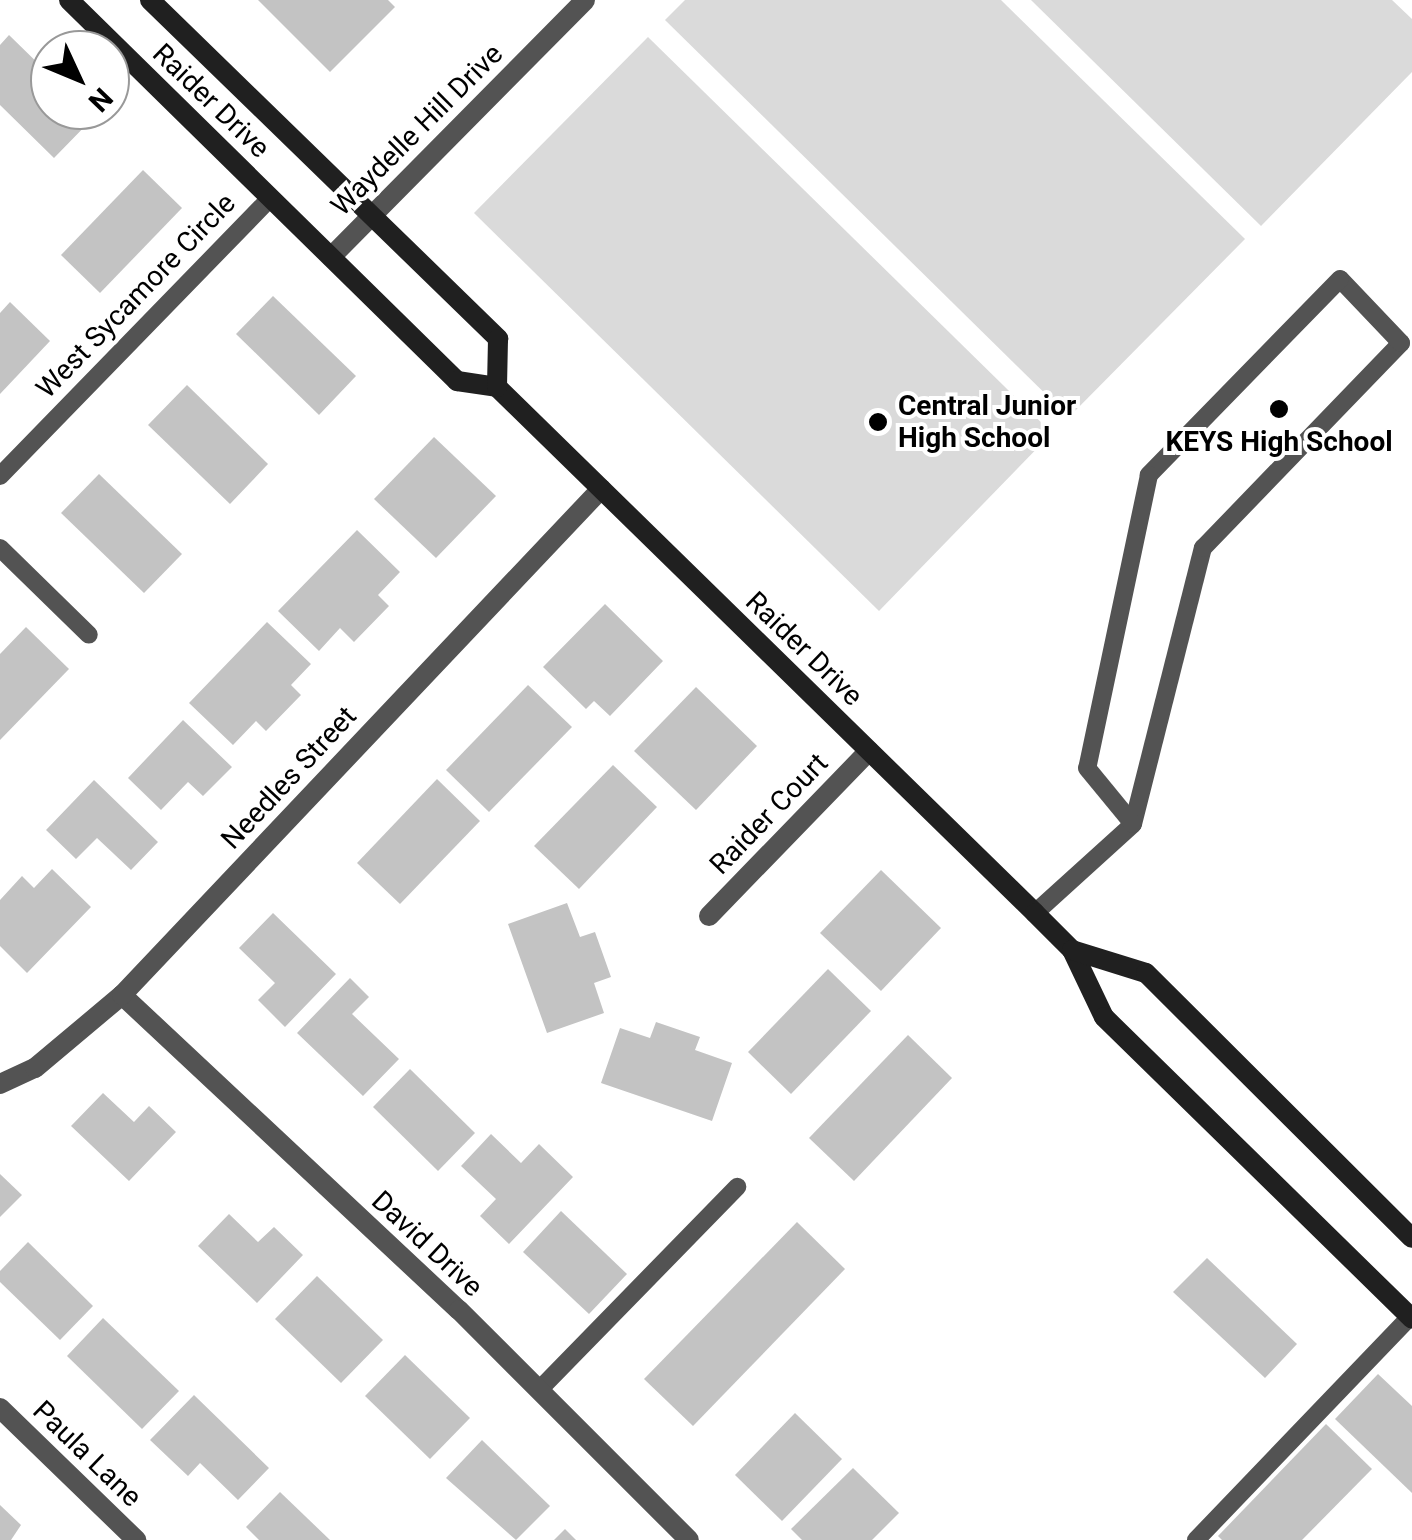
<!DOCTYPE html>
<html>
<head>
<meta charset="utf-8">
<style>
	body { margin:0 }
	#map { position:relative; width:1412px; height:1540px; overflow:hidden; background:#fff; font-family:Roboto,sans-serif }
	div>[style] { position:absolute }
	.green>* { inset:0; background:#dadada }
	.building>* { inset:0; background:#c3c3c3 }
	.lane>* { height:18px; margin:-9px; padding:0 9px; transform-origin:9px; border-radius:9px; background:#535353 }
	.street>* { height:20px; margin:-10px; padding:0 10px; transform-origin:10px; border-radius:10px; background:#535353 }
	.secondary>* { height:20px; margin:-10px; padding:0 10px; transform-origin:10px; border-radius:10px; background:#202020 }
	.dots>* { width:28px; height:28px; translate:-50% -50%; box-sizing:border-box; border:5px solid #fff; border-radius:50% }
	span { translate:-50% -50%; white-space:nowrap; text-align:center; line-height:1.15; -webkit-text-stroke:8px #fff; paint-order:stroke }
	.street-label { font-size:28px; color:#000 }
	.poi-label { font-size:28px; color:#000; font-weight:700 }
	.left { translate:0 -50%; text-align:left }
	.north { position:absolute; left:30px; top:30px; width:100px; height:100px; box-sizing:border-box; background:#fff; border:2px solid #999; border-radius:50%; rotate:134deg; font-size:28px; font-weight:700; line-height:40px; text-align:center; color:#000 }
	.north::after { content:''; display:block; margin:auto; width:35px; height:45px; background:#000; clip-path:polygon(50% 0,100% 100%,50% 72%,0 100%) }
</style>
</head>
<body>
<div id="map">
	<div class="green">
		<i style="clip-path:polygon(685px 0,1001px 0,1245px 239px,1069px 417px,665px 20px)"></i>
		<i style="clip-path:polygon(1031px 0,1392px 0,1412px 19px,1412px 72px,1261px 226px)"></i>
		<i style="clip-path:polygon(648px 37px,1052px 433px,879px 611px,474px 213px)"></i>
	</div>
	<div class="building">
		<i style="clip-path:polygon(258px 0,388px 0,395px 7px,330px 72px)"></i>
		<i style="clip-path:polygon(9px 35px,50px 75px,50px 110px,87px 110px,94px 117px,54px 158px,0 105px,0 45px)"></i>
		<i style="clip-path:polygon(143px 170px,182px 208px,100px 293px,61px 255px)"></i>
		<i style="clip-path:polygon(273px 296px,356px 376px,319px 415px,236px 334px)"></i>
		<i style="clip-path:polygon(10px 302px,50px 341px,0 394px,0 313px)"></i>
		<i style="clip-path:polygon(187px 385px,268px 464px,230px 504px,148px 425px)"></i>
		<i style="clip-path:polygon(434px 437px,496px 496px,436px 558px,374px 499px)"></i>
		<i style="clip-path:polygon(99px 474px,182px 554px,144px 593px,61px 513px)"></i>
		<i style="clip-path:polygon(357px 530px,400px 572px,378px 595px,389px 606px,354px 642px,340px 628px,319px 651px,278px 611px)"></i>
		<i style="clip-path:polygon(605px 604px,663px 661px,610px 716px,594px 701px,586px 709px,543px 667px)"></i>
		<i style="clip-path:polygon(267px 622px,311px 664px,291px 685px,301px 695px,266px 731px,256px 721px,233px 745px,189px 703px)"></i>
		<i style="clip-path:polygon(26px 627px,69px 669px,0 740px,0 654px)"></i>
		<i style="clip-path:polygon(528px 685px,572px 727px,489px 812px,446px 770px)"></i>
		<i style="clip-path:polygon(696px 687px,757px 746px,696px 810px,634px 751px)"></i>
		<i style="clip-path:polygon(183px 720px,232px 767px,203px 796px,188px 782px,161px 810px,128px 778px)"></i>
		<i style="clip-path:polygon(613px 765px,657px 807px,579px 889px,534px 846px)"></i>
		<i style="clip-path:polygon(437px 779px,480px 821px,400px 904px,357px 863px)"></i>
		<i style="clip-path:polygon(94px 780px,158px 842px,131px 870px,97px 838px,76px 859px,46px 830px)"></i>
		<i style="clip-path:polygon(52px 869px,91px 907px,27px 973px,0 946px,0 900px,22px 876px,34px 888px)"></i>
		<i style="clip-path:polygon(881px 870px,941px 928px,881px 991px,820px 933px)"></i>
		<i style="clip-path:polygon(567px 903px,580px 937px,595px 932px,611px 977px,594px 983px,604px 1013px,547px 1033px,508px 924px)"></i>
		<i style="clip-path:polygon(273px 913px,336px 974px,285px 1027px,258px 1000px,275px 983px,239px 948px)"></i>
		<i style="clip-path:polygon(828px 969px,871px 1011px,791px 1094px,748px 1052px)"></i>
		<i style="clip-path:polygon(350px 978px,369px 997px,352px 1014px,399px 1059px,363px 1096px,297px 1033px)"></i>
		<i style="clip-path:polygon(656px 1022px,700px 1037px,695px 1050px,732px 1063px,712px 1121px,601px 1083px,620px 1028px,650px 1038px)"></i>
		<i style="clip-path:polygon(908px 1035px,952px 1078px,854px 1181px,809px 1138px)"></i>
		<i style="clip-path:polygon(410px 1069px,475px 1133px,438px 1171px,373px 1107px)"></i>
		<i style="clip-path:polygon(103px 1093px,134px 1122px,149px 1106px,176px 1132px,129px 1181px,71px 1126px)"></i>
		<i style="clip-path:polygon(491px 1134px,521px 1163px,539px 1144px,573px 1177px,509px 1244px,480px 1216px,496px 1199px,461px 1166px)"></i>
		<i style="clip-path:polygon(0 1174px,22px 1195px,0 1217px)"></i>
		<i style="clip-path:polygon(561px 1211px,627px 1274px,589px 1314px,523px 1252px)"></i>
		<i style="clip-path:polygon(229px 1214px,258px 1242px,274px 1227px,303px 1255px,257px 1303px,198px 1246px)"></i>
		<i style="clip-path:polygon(797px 1222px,845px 1269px,693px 1426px,644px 1379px)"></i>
		<i style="clip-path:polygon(28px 1242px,93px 1306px,60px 1340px,0 1282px,0 1271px)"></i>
		<i style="clip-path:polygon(1207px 1258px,1297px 1344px,1265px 1378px,1173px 1292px)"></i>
		<i style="clip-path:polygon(317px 1276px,383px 1340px,341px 1383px,275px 1319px)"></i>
		<i style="clip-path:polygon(103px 1318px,179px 1391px,142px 1429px,67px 1356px)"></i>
		<i style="clip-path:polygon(405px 1355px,470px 1418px,430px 1459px,365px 1396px)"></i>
		<i style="clip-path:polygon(1378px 1374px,1412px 1406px,1412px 1493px,1335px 1419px)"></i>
		<i style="clip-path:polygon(194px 1395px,269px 1468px,238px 1500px,200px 1463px,188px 1476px,150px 1440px)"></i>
		<i style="clip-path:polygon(795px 1413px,842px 1459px,782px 1521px,735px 1475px)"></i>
		<i style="clip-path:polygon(1326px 1424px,1372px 1469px,1302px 1540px,1222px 1540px,1218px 1536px)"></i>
		<i style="clip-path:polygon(482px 1440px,550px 1506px,516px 1540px,446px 1478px)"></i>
		<i style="clip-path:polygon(853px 1468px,899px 1513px,872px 1540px,802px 1540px,791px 1529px)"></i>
		<i style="clip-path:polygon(280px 1492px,330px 1540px,259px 1540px,246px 1527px)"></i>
		<i style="clip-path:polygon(0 1505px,21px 1525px,11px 1540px,0 1540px)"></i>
		<i style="clip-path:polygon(565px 1529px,576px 1540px,554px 1540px)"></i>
	</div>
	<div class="lane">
		<i style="left:0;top:476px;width:388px;rotate:-45.8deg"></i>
		<i style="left:0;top:548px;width:124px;rotate:44.3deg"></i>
		<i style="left:1035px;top:913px;width:132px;rotate:-42.2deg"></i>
		<i style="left:1133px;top:824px;width:285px;rotate:-75.8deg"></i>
		<i style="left:1203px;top:548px;width:285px;rotate:-46deg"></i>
		<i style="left:1401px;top:343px;width:88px;rotate:-133.6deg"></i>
		<i style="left:1340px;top:279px;width:274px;rotate:134.3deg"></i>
		<i style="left:1149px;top:475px;width:299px;rotate:101.9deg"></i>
		<i style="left:1087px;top:768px;width:72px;rotate:50.6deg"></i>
		<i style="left:539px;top:1390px;width:284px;rotate:-45.7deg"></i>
		<i style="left:1196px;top:1540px;width:309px;rotate:-46.2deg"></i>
	</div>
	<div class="street">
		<i style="left:331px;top:257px;width:361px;rotate:-45.3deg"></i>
		<i style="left:709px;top:916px;width:230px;rotate:-45.9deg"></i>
		<i style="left:122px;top:995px;width:461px;rotate:43.1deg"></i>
		<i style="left:459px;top:1310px;width:325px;rotate:45deg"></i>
		<i style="left:0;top:1084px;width:38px;rotate:-25deg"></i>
		<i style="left:35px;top:1068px;width:114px;rotate:-40deg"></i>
		<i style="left:122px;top:995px;width:697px;rotate:-46.57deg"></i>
		<i style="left:0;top:1408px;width:190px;rotate:44.1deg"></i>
	</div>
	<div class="secondary">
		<i style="left:69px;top:0;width:544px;rotate:44.48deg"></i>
		<i style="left:457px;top:381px;width:40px;rotate:8.5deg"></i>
		<i style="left:497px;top:387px;width:752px;rotate:44.35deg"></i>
		<i style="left:1035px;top:913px;width:52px;rotate:45deg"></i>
		<i style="left:1072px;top:950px;width:74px;rotate:64.5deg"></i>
		<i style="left:1104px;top:1017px;width:431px;rotate:44.4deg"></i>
		<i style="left:150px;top:0;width:486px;rotate:44.2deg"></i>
		<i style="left:498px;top:339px;width:48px;rotate:91.2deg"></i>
		<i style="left:1072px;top:950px;width:77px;rotate:17.3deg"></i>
		<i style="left:1146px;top:973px;width:375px;rotate:44.9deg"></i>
	</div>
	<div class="dots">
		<i style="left:1279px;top:409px;background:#000"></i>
		<i style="left:878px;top:422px;background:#000"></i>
	</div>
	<div class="street-label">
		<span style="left:211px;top:101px;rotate:44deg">Raider Drive</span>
		<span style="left:417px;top:130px;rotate:-45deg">Waydelle Hill Drive</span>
		<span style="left:136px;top:296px;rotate:-46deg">West Sycamore Circle</span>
		<span style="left:804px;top:649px;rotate:44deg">Raider Drive</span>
		<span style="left:289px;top:778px;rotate:-47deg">Needles Street</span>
		<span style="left:769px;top:814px;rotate:-46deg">Raider Court</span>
		<span style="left:427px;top:1244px;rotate:43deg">David Drive</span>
		<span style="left:87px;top:1454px;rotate:44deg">Paula Lane</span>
	</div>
	<div class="poi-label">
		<span class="left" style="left:898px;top:422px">Central Junior<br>High School</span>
		<span style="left:1279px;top:442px">KEYS High School</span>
	</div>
	<div class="north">N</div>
</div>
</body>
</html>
